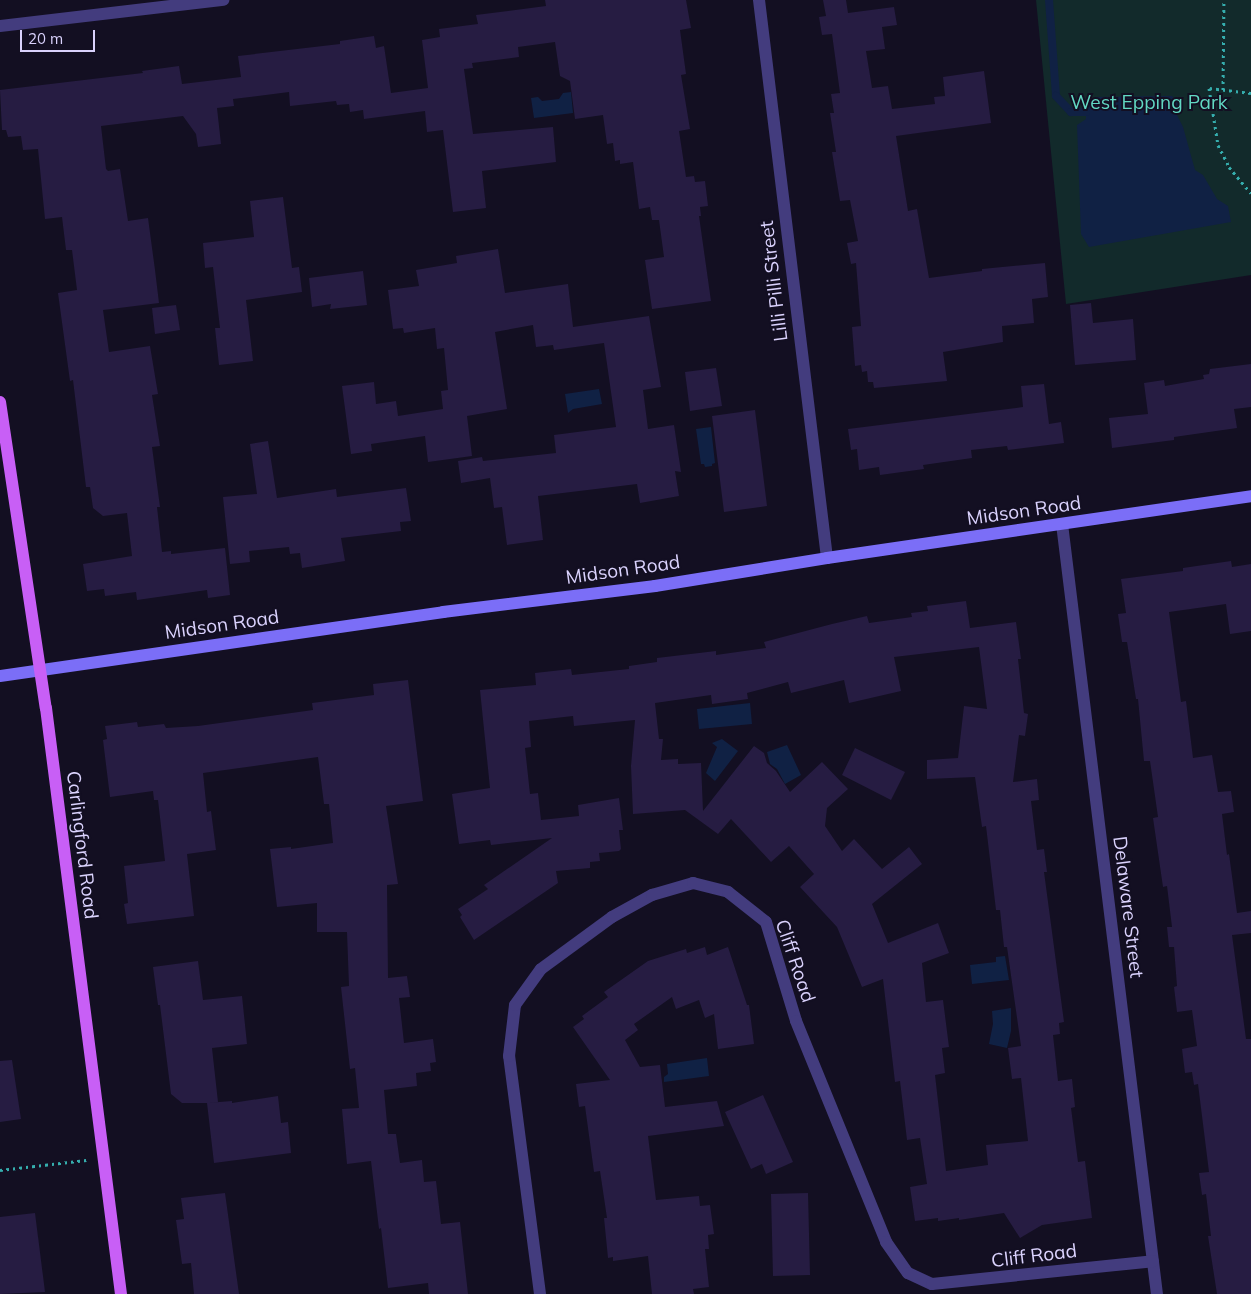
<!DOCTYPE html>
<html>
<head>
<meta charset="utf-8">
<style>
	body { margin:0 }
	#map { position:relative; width:1251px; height:1294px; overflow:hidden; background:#130f22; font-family:Mulish,sans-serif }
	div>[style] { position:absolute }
	.green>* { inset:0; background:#122a2b }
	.water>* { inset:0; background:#102144 }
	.stream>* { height:8px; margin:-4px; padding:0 4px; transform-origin:4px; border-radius:4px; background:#102144 }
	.building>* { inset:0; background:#261c42 }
	.path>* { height:3px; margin-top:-1.5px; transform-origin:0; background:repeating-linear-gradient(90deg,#35adad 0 2.5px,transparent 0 6.5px) }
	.street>* { height:12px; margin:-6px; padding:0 6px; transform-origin:6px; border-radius:6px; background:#433c7e }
	.secondary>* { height:12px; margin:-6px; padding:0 6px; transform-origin:6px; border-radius:6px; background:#7b6ef7 }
	.primary>* { height:12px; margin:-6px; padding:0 6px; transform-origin:6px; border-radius:6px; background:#c85ff6 }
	span { translate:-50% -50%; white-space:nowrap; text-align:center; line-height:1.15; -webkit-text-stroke:4px #130f22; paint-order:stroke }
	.park-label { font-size:19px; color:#62d8c3 }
	.street-label { font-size:19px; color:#dad2fd }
	.scale { position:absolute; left:20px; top:30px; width:75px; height:22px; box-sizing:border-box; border:2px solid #dad2fd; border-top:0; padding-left:6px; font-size:15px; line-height:18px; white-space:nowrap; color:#dad2fd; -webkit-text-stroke:4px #130f22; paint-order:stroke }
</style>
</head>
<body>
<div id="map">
	<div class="green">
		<i style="clip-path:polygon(1036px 0,1251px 0,1251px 275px,1066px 304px)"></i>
	</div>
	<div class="water">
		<i style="clip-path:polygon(571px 92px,573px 113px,534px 118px,531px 98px,538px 97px,542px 101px,559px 99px,563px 93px)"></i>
		<i style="clip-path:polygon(1172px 96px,1178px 102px,1176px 113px,1183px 127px,1195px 170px,1203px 175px,1217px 199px,1228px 206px,1231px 222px,1089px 247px,1081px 234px,1077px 125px,1086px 119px,1086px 108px,1095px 97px)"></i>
		<i style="clip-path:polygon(599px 389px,602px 404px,573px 409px,568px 413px,565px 394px)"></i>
		<i style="clip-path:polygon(711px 427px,715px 463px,712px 464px,712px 466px,705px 467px,704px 464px,701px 464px,696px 429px)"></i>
		<i style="clip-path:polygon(750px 703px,752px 724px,699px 729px,697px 709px)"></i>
		<i style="clip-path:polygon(722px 739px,738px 751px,715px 781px,706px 773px,717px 747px,712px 743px)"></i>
		<i style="clip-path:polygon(787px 745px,801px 775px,785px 784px,777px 769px,770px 764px,767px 752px)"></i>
		<i style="clip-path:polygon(1005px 956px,1009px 980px,972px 984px,970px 965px,996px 962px,996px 957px)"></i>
		<i style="clip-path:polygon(1011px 1008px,1011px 1031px,1007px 1048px,989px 1044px,993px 1024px,992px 1011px)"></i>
		<i style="clip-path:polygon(707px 1058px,709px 1076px,664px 1082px,664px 1077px,668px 1074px,667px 1064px)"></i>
	</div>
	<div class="stream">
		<i style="left:1049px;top:0;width:96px;rotate:85.8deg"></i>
		<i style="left:1056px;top:96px;width:22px;rotate:47deg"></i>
		<i style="left:1071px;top:112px;width:15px"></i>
	</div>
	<div class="building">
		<i style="clip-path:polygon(545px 0,686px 0,691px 28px,680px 30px,686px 74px,681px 75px,690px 129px,679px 131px,686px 177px,694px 176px,695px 182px,705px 181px,708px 206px,700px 207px,701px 216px,699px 216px,711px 301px,652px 309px,645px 260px,664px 257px,659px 220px,652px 220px,650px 207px,639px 209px,633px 162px,620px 164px,620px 160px,615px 161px,613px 143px,607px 144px,603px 115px,575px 119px,570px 81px,560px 76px,555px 42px,518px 47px,519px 57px,472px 63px,473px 68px,464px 69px,473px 134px,553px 127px,556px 162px,482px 171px,486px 208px,453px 212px,443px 130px,427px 132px,425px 111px,364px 119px,363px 110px,350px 112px,349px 104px,337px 105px,336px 101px,290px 106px,289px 92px,233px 99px,234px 106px,217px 108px,221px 144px,198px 147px,196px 134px,183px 116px,101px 126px,106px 169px,108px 171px,120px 169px,128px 221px,148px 218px,155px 270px,159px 303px,103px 310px,109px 352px,150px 346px,158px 394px,152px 395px,160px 446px,152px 447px,160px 507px,157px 507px,162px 552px,171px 551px,171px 554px,225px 548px,230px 595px,208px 598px,207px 590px,137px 600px,136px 592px,105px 596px,104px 589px,87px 591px,83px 564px,132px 556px,127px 513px,103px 516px,93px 508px,90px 487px,86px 487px,73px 380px,70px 381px,58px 293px,77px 290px,72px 250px,66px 250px,62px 217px,45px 219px,38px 149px,23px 150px,21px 136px,8px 137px,6px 130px,2px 130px,0 90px,143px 73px,142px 71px,179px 66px,182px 84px,241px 77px,238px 56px,340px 44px,340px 41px,374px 36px,376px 48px,384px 46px,391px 93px,428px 88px,422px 40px,440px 37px,439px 29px,478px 24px,476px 15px,546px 6px)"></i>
		<i style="clip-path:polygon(823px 0,846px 0,848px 13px,894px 7px,897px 25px,882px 27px,885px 49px,866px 51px,872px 88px,888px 86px,892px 109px,935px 104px,934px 97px,945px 96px,943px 77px,984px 71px,991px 123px,896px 136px,908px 211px,917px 209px,929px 278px,982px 271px,982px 269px,1045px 263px,1048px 297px,1032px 299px,1034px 323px,1002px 326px,1003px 342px,943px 352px,947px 381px,874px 388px,873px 382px,868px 382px,867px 371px,862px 372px,861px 365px,855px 366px,852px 327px,861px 326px,856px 263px,851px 264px,847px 243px,858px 241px,850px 200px,840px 201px,832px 152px,836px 152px,830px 113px,834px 113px,831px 94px,840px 93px,832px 34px,822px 35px,819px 17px,826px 16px)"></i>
		<i style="clip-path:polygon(283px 197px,292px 268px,299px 267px,302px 292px,246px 300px,253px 361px,219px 365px,215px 328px,220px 328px,213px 267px,205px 268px,203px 243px,254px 237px,250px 201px)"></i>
		<i style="clip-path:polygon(498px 249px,505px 293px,568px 284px,573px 327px,649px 316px,661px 387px,643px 390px,648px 429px,674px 425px,681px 472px,675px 471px,679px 496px,640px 503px,637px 484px,538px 496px,543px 540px,507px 545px,502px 507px,494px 508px,490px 478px,461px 483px,458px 461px,482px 457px,483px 461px,556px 453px,554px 435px,616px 427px,604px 343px,554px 350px,553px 345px,536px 347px,533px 325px,495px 332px,507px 409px,467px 416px,472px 456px,428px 462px,425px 436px,371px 444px,372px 451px,351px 454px,342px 386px,374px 382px,376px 404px,396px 401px,398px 416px,443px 409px,441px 391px,448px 390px,444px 348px,437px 349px,435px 328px,404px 333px,403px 328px,393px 329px,388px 290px,419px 286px,416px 270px,457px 263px,456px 256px)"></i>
		<i style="clip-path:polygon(363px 271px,367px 305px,330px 309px,331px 304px,312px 307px,309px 278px)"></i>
		<i style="clip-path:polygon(1091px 303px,1093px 323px,1133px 319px,1136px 360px,1075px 365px,1070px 305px)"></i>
		<i style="clip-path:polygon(176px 305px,180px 330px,155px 334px,152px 308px)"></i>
		<i style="clip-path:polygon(1251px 364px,1251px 407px,1234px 409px,1237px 428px,1174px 437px,1174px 440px,1112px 448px,1109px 418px,1148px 414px,1144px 383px,1164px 380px,1165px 386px,1204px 379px,1203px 375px,1209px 374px,1210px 369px)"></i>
		<i style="clip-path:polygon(716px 368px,722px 406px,690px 411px,685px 372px)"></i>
		<i style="clip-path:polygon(1044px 384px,1049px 424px,1061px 422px,1064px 443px,1008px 450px,1007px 446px,971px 450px,972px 458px,923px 465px,924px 469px,880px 475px,879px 467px,859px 470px,857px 449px,851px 450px,848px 429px,1023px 407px,1021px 386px)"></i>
		<i style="clip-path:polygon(755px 410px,767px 506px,724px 512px,712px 416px)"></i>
		<i style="clip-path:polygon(268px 441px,277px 498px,336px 489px,337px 497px,406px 488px,411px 521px,400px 522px,401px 531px,341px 538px,345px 561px,302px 568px,300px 553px,290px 554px,289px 547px,249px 551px,250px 562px,230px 564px,223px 497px,257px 494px,250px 444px)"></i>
		<i style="clip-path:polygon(1231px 561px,1232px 567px,1251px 564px,1251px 631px,1230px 634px,1226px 604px,1169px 612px,1181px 702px,1186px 701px,1193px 758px,1212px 755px,1218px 792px,1231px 791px,1234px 812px,1222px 814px,1227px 855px,1229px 854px,1237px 913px,1251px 911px,1251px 933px,1232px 935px,1246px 1039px,1251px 1039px,1251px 1294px,1217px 1294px,1208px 1236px,1211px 1236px,1206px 1194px,1202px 1195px,1199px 1173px,1209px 1172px,1198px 1084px,1194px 1085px,1192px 1072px,1185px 1073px,1182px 1049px,1197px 1046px,1192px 1010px,1177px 1012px,1174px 987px,1177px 986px,1174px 947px,1169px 947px,1167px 927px,1172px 927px,1167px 886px,1163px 887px,1153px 818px,1158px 817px,1150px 761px,1144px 761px,1138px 699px,1136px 699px,1127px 642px,1122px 642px,1118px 614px,1126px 613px,1121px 579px,1183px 571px,1183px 568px)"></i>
		<i style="clip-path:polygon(evenodd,966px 601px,970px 628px,1016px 622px,1021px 659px,1018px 659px,1024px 713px,1028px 714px,1025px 736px,1019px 735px,1013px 782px,1037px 779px,1039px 800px,1031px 801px,1037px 850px,1044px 849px,1047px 872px,1044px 872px,1064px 1022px,1059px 1023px,1060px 1034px,1053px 1035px,1058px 1081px,1072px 1079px,1075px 1107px,1071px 1108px,1078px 1162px,1085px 1161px,1092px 1218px,1042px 1225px,1020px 1238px,1004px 1213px,959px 1220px,959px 1218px,938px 1221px,938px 1218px,915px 1221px,910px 1187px,927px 1184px,920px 1138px,907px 1140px,900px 1081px,895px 1082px,883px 979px,862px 987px,837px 927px,800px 887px,814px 874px,789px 846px,771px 862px,731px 819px,718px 834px,685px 810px,633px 814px,631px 766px,635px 720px,574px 726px,573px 716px,529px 721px,531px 747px,525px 748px,530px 794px,538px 793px,541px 820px,579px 816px,578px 805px,619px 798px,623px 830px,619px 830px,621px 849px,619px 851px,599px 853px,600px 861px,590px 862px,590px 868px,556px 871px,558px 883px,474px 940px,460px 917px,462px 915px,458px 909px,488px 889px,484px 885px,552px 838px,491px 845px,490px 840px,459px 844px,452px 794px,490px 788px,480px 690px,536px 685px,535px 673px,571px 669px,572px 675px,629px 669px,629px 666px,657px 662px,657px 658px,716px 651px,716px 655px,766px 648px,764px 642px,832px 624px,867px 616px,869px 623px,912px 617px,911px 613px,928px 611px,927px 606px,966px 601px,979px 647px,987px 709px,964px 706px,958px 758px,927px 760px,927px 779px,975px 777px,982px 827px,986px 826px,996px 910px,1000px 910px,1004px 947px,1007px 947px,1021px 1046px,1008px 1048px,1012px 1079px,1021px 1078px,1028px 1141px,986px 1145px,988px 1165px,946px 1171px,935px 1075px,945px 1073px,942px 1048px,949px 1047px,943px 1000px,926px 1002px,922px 963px,949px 953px,938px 923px,888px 943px,872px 904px,922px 864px,909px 847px,882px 869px,854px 839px,842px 851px,825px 826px,827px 808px,848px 789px,822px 762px,790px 792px,776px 771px,767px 763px,764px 753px,754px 746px,703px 811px,701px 763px,678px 764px,678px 759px,661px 760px,663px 739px,659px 739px,655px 703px,711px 695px,712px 704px,748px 699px,747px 693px,788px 682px,791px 693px,844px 680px,849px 703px,901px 691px,894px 657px,979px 647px)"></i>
		<i style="clip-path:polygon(408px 680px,423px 801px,386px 806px,398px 884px,387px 885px,388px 978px,407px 976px,410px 997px,399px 998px,404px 1043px,433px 1039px,436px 1062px,430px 1063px,431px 1071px,416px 1073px,417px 1086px,384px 1090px,388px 1134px,396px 1134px,400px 1163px,422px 1160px,424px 1182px,436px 1181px,441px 1224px,460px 1222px,468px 1294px,429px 1294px,428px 1283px,388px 1288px,381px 1228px,379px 1229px,371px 1161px,347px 1164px,342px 1109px,359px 1108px,355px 1068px,350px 1069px,341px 987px,349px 986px,347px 932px,317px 932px,317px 903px,277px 907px,270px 849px,291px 847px,291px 849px,333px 843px,329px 804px,324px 804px,318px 757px,203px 773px,207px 812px,211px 811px,216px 850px,187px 854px,194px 916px,127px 924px,124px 904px,128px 903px,124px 866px,165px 861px,158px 800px,154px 800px,153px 791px,110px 797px,103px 740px,107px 739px,105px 726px,137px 722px,138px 727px,164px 724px,166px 728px,198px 726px,313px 710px,312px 703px,374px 695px,373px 684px)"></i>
		<i style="clip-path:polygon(855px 748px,905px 772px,891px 800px,842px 775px)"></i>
		<i style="clip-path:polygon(705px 947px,707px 955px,728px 947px,747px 1005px,749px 1005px,754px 1044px,718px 1049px,714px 1014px,705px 1018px,699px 1000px,676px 1009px,672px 997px,634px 1024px,638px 1030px,625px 1040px,640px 1067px,660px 1065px,665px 1107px,717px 1101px,724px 1126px,648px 1136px,656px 1200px,699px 1196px,700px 1206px,710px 1205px,714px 1234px,708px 1235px,709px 1249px,705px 1249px,709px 1287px,693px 1289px,694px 1294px,652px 1294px,648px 1256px,613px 1261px,613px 1257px,608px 1258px,604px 1218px,607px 1218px,600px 1171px,594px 1172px,585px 1106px,579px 1107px,576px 1084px,610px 1080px,573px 1027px,584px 1019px,582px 1016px,608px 997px,604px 992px,648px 961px,686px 949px,687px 953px)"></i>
		<i style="clip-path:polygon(198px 961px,203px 1000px,242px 996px,247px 1044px,212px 1048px,218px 1102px,207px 1103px,232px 1101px,232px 1103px,278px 1096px,281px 1123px,288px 1122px,291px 1153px,214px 1163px,207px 1103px,182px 1103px,171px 1094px,160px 1005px,158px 1005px,153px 967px)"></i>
		<i style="clip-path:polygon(12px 1060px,21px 1119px,0 1122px,0 1061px)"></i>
		<i style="clip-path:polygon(763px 1095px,793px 1162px,766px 1174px,762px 1164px,751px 1169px,725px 1112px)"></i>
		<i style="clip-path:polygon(225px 1193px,239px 1294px,194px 1294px,191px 1263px,182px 1264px,176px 1220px,184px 1219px,181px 1198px)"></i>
		<i style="clip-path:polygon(808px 1193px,810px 1275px,773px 1276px,771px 1194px)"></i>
		<i style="clip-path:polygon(35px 1213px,45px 1292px,0 1294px,0 1217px)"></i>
	</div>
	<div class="path">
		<i style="left:1223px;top:90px;width:90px;rotate:-89.4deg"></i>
		<i style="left:1251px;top:93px;width:42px;rotate:-173.2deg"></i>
		<i style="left:1209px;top:88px;width:58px;rotate:81deg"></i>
		<i style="left:1218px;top:145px;width:25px;rotate:63deg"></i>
		<i style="left:1229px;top:167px;width:34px;rotate:50deg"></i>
		<i style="left:0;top:1170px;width:87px;rotate:-6.6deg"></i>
	</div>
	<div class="street">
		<i style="left:759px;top:0;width:562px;rotate:83.05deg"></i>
		<i style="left:0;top:26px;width:225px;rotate:-6.7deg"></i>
		<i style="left:1062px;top:524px;width:776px;rotate:82.97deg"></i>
		<i style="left:540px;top:1294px;width:240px;rotate:-97.4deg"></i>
		<i style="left:509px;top:1056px;width:51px;rotate:-83.3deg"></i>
		<i style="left:515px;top:1005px;width:44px;rotate:-54.2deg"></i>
		<i style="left:541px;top:969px;width:88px;rotate:-36.2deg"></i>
		<i style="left:612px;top:917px;width:46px;rotate:-28.8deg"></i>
		<i style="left:652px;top:895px;width:43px;rotate:-16.3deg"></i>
		<i style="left:693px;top:883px;width:36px;rotate:14deg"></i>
		<i style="left:728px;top:892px;width:48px;rotate:38.3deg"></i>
		<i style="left:766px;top:922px;width:103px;rotate:73.1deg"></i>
		<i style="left:796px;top:1021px;width:239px;rotate:67.8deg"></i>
		<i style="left:886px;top:1242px;width:38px;rotate:55deg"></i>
		<i style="left:908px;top:1273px;width:26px;rotate:25deg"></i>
		<i style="left:932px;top:1284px;width:222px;rotate:-5.9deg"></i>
	</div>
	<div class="secondary">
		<i style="left:0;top:676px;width:448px;rotate:-8.2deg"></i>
		<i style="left:443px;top:612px;width:214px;rotate:-7deg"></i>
		<i style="left:655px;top:586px;width:174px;rotate:-9.2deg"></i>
		<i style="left:827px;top:558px;width:429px;rotate:-8.3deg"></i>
	</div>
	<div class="primary">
		<i style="left:0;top:402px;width:309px;rotate:81.5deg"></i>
		<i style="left:46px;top:708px;width:591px;rotate:82.71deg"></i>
	</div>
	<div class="park-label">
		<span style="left:1149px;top:103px">West Epping Park</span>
	</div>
	<div class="street-label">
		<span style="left:774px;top:281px;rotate:-97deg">Lilli Pilli Street</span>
		<span style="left:1024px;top:511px;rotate:-8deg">Midson Road</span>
		<span style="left:623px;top:570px;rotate:-8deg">Midson Road</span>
		<span style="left:222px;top:625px;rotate:-8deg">Midson Road</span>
		<span style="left:82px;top:845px;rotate:83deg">Carlingford Road</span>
		<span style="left:1128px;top:907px;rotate:83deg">Delaware Street</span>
		<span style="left:795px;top:961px;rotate:71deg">Cliff Road</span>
		<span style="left:1034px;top:1256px;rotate:-7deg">Cliff Road</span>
	</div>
	<div class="scale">20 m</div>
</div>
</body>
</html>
